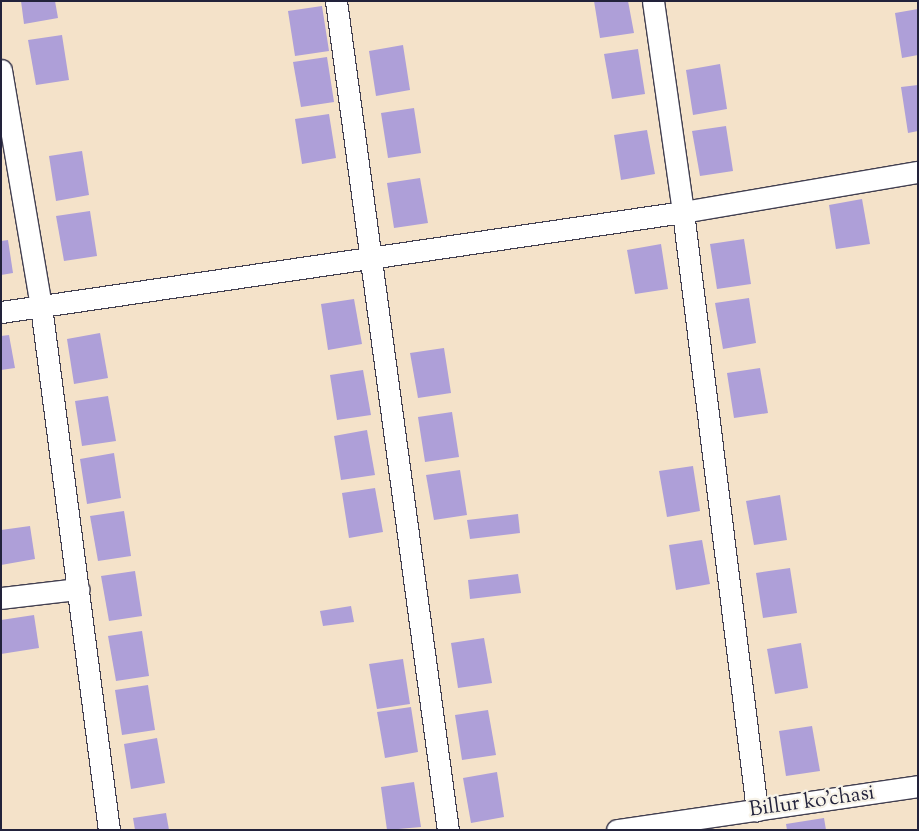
<!DOCTYPE html>
<html>
<head>
<meta charset="utf-8">
<style>
	body { margin:0 }
	#map { position:relative; width:919px; height:831px; overflow:hidden; background:#f4e2c9; font-family:"Sorts Mill Goudy",serif }
	div>[style] { position:absolute }
	.building>* { inset:0; background:#ae9fd8 }
	.roads { filter:drop-shadow(1px 0 #423f50) drop-shadow(-1px 0 #423f50) drop-shadow(0 1px #423f50) drop-shadow(0 -1px #423f50) }
	.minor>* { height:21px; margin:-10.5px; padding:0 10.5px; transform-origin:10.5px; border-radius:10.5px; background:#fff }
	span { translate:-50% -50%; white-space:nowrap; text-align:center; line-height:1.15; -webkit-text-stroke:4.5px #f7f3e8; paint-order:stroke }
	.street-label { font-size:21px; color:#22223b }
	.frame { position:absolute; inset:0; border:2px solid #22223b; pointer-events:none }
</style>
</head>
<body>
<div id="map">
	<div class="building">
		<i style="clip-path:polygon(21px 1px,55px 1px,58px 18px,24px 24px)"></i>
		<i style="clip-path:polygon(594px 1px,628px 1px,634px 33px,600px 38px)"></i>
		<i style="clip-path:polygon(322px 6px,329px 51px,295px 56px,288px 11px)"></i>
		<i style="clip-path:polygon(918px 9px,918px 55px,902px 58px,895px 13px)"></i>
		<i style="clip-path:polygon(62px 35px,69px 80px,36px 85px,28px 40px)"></i>
		<i style="clip-path:polygon(403px 45px,410px 90px,376px 96px,369px 51px)"></i>
		<i style="clip-path:polygon(638px 49px,645px 94px,612px 99px,604px 54px)"></i>
		<i style="clip-path:polygon(327px 57px,334px 102px,301px 107px,293px 62px)"></i>
		<i style="clip-path:polygon(720px 64px,727px 109px,693px 115px,686px 70px)"></i>
		<i style="clip-path:polygon(918px 85px,918px 131px,908px 133px,901px 87px)"></i>
		<i style="clip-path:polygon(414px 108px,421px 153px,388px 158px,381px 113px)"></i>
		<i style="clip-path:polygon(329px 114px,336px 158px,302px 164px,295px 119px)"></i>
		<i style="clip-path:polygon(726px 126px,733px 171px,700px 176px,692px 131px)"></i>
		<i style="clip-path:polygon(647px 130px,655px 174px,621px 180px,614px 135px)"></i>
		<i style="clip-path:polygon(82px 151px,89px 195px,56px 201px,49px 156px)"></i>
		<i style="clip-path:polygon(420px 178px,428px 223px,394px 228px,387px 183px)"></i>
		<i style="clip-path:polygon(862px 199px,870px 244px,836px 249px,829px 205px)"></i>
		<i style="clip-path:polygon(90px 211px,97px 256px,64px 261px,56px 216px)"></i>
		<i style="clip-path:polygon(744px 239px,751px 284px,717px 289px,710px 244px)"></i>
		<i style="clip-path:polygon(8px 240px,13px 273px,1px 275px,1px 241px)"></i>
		<i style="clip-path:polygon(661px 244px,668px 289px,635px 294px,627px 250px)"></i>
		<i style="clip-path:polygon(749px 298px,756px 343px,723px 349px,715px 303px)"></i>
		<i style="clip-path:polygon(354px 299px,362px 344px,328px 350px,321px 304px)"></i>
		<i style="clip-path:polygon(100px 333px,108px 378px,74px 384px,67px 339px)"></i>
		<i style="clip-path:polygon(9px 335px,15px 368px,1px 370px,1px 336px)"></i>
		<i style="clip-path:polygon(444px 348px,451px 393px,418px 398px,410px 353px)"></i>
		<i style="clip-path:polygon(760px 368px,768px 413px,734px 418px,727px 373px)"></i>
		<i style="clip-path:polygon(363px 370px,371px 415px,337px 420px,330px 375px)"></i>
		<i style="clip-path:polygon(108px 396px,116px 441px,82px 446px,75px 401px)"></i>
		<i style="clip-path:polygon(452px 412px,459px 457px,425px 462px,418px 417px)"></i>
		<i style="clip-path:polygon(367px 430px,375px 475px,341px 480px,334px 436px)"></i>
		<i style="clip-path:polygon(114px 453px,121px 498px,87px 504px,80px 459px)"></i>
		<i style="clip-path:polygon(693px 466px,700px 511px,667px 517px,659px 471px)"></i>
		<i style="clip-path:polygon(460px 470px,467px 515px,434px 520px,426px 475px)"></i>
		<i style="clip-path:polygon(375px 488px,383px 532px,349px 538px,342px 493px)"></i>
		<i style="clip-path:polygon(780px 495px,787px 540px,754px 545px,746px 501px)"></i>
		<i style="clip-path:polygon(124px 511px,131px 556px,98px 561px,90px 516px)"></i>
		<i style="clip-path:polygon(518px 514px,520px 533px,470px 539px,467px 520px)"></i>
		<i style="clip-path:polygon(30px 526px,35px 559px,1px 565px,1px 530px)"></i>
		<i style="clip-path:polygon(702px 540px,710px 584px,676px 590px,669px 545px)"></i>
		<i style="clip-path:polygon(790px 568px,797px 613px,763px 618px,756px 573px)"></i>
		<i style="clip-path:polygon(135px 571px,142px 616px,109px 621px,101px 576px)"></i>
		<i style="clip-path:polygon(518px 574px,521px 593px,470px 599px,468px 580px)"></i>
		<i style="clip-path:polygon(351px 606px,354px 622px,323px 626px,320px 611px)"></i>
		<i style="clip-path:polygon(34px 615px,39px 648px,1px 654px,1px 620px)"></i>
		<i style="clip-path:polygon(142px 631px,149px 676px,116px 681px,108px 636px)"></i>
		<i style="clip-path:polygon(484px 638px,492px 683px,458px 688px,451px 643px)"></i>
		<i style="clip-path:polygon(801px 643px,808px 688px,775px 694px,767px 649px)"></i>
		<i style="clip-path:polygon(403px 659px,410px 704px,377px 709px,369px 664px)"></i>
		<i style="clip-path:polygon(148px 685px,155px 730px,122px 735px,115px 690px)"></i>
		<i style="clip-path:polygon(411px 707px,418px 752px,385px 758px,377px 712px)"></i>
		<i style="clip-path:polygon(488px 710px,496px 755px,462px 760px,455px 715px)"></i>
		<i style="clip-path:polygon(812px 726px,820px 771px,786px 776px,779px 731px)"></i>
		<i style="clip-path:polygon(157px 738px,165px 783px,131px 789px,124px 744px)"></i>
		<i style="clip-path:polygon(497px 772px,504px 817px,471px 823px,463px 778px)"></i>
		<i style="clip-path:polygon(414px 782px,421px 827px,387px 830px,381px 787px)"></i>
		<i style="clip-path:polygon(166px 813px,169px 830px,135px 830px,133px 818px)"></i>
		<i style="clip-path:polygon(824px 818px,826px 830px,787px 830px,786px 824px)"></i>
	</div>
	<div class="roads">
		<div class="minor">
			<i style="left:336px;top:1px;width:837px;rotate:82.31deg"></i>
			<i style="left:653px;top:1px;width:213px;rotate:81.9deg"></i>
			<i style="left:683px;top:212px;width:603px;rotate:82.95deg"></i>
			<i style="left:1px;top:70px;width:239px;rotate:80.4deg"></i>
			<i style="left:41px;top:306px;width:528px;rotate:82.61deg"></i>
			<i style="left:1px;top:312px;width:689px;rotate:-8.34deg"></i>
			<i style="left:683px;top:212px;width:238px;rotate:-9.7deg"></i>
			<i style="left:1px;top:598px;width:78px;rotate:-6.7deg"></i>
			<i style="left:617px;top:830px;width:304px;rotate:-8.3deg"></i>
		</div>
	</div>
	<div class="street-label">
		<span style="left:812px;top:802px;rotate:-8deg">Billur ko'chasi</span>
	</div>
	<div class="frame"></div>
</div>
</body>
</html>
